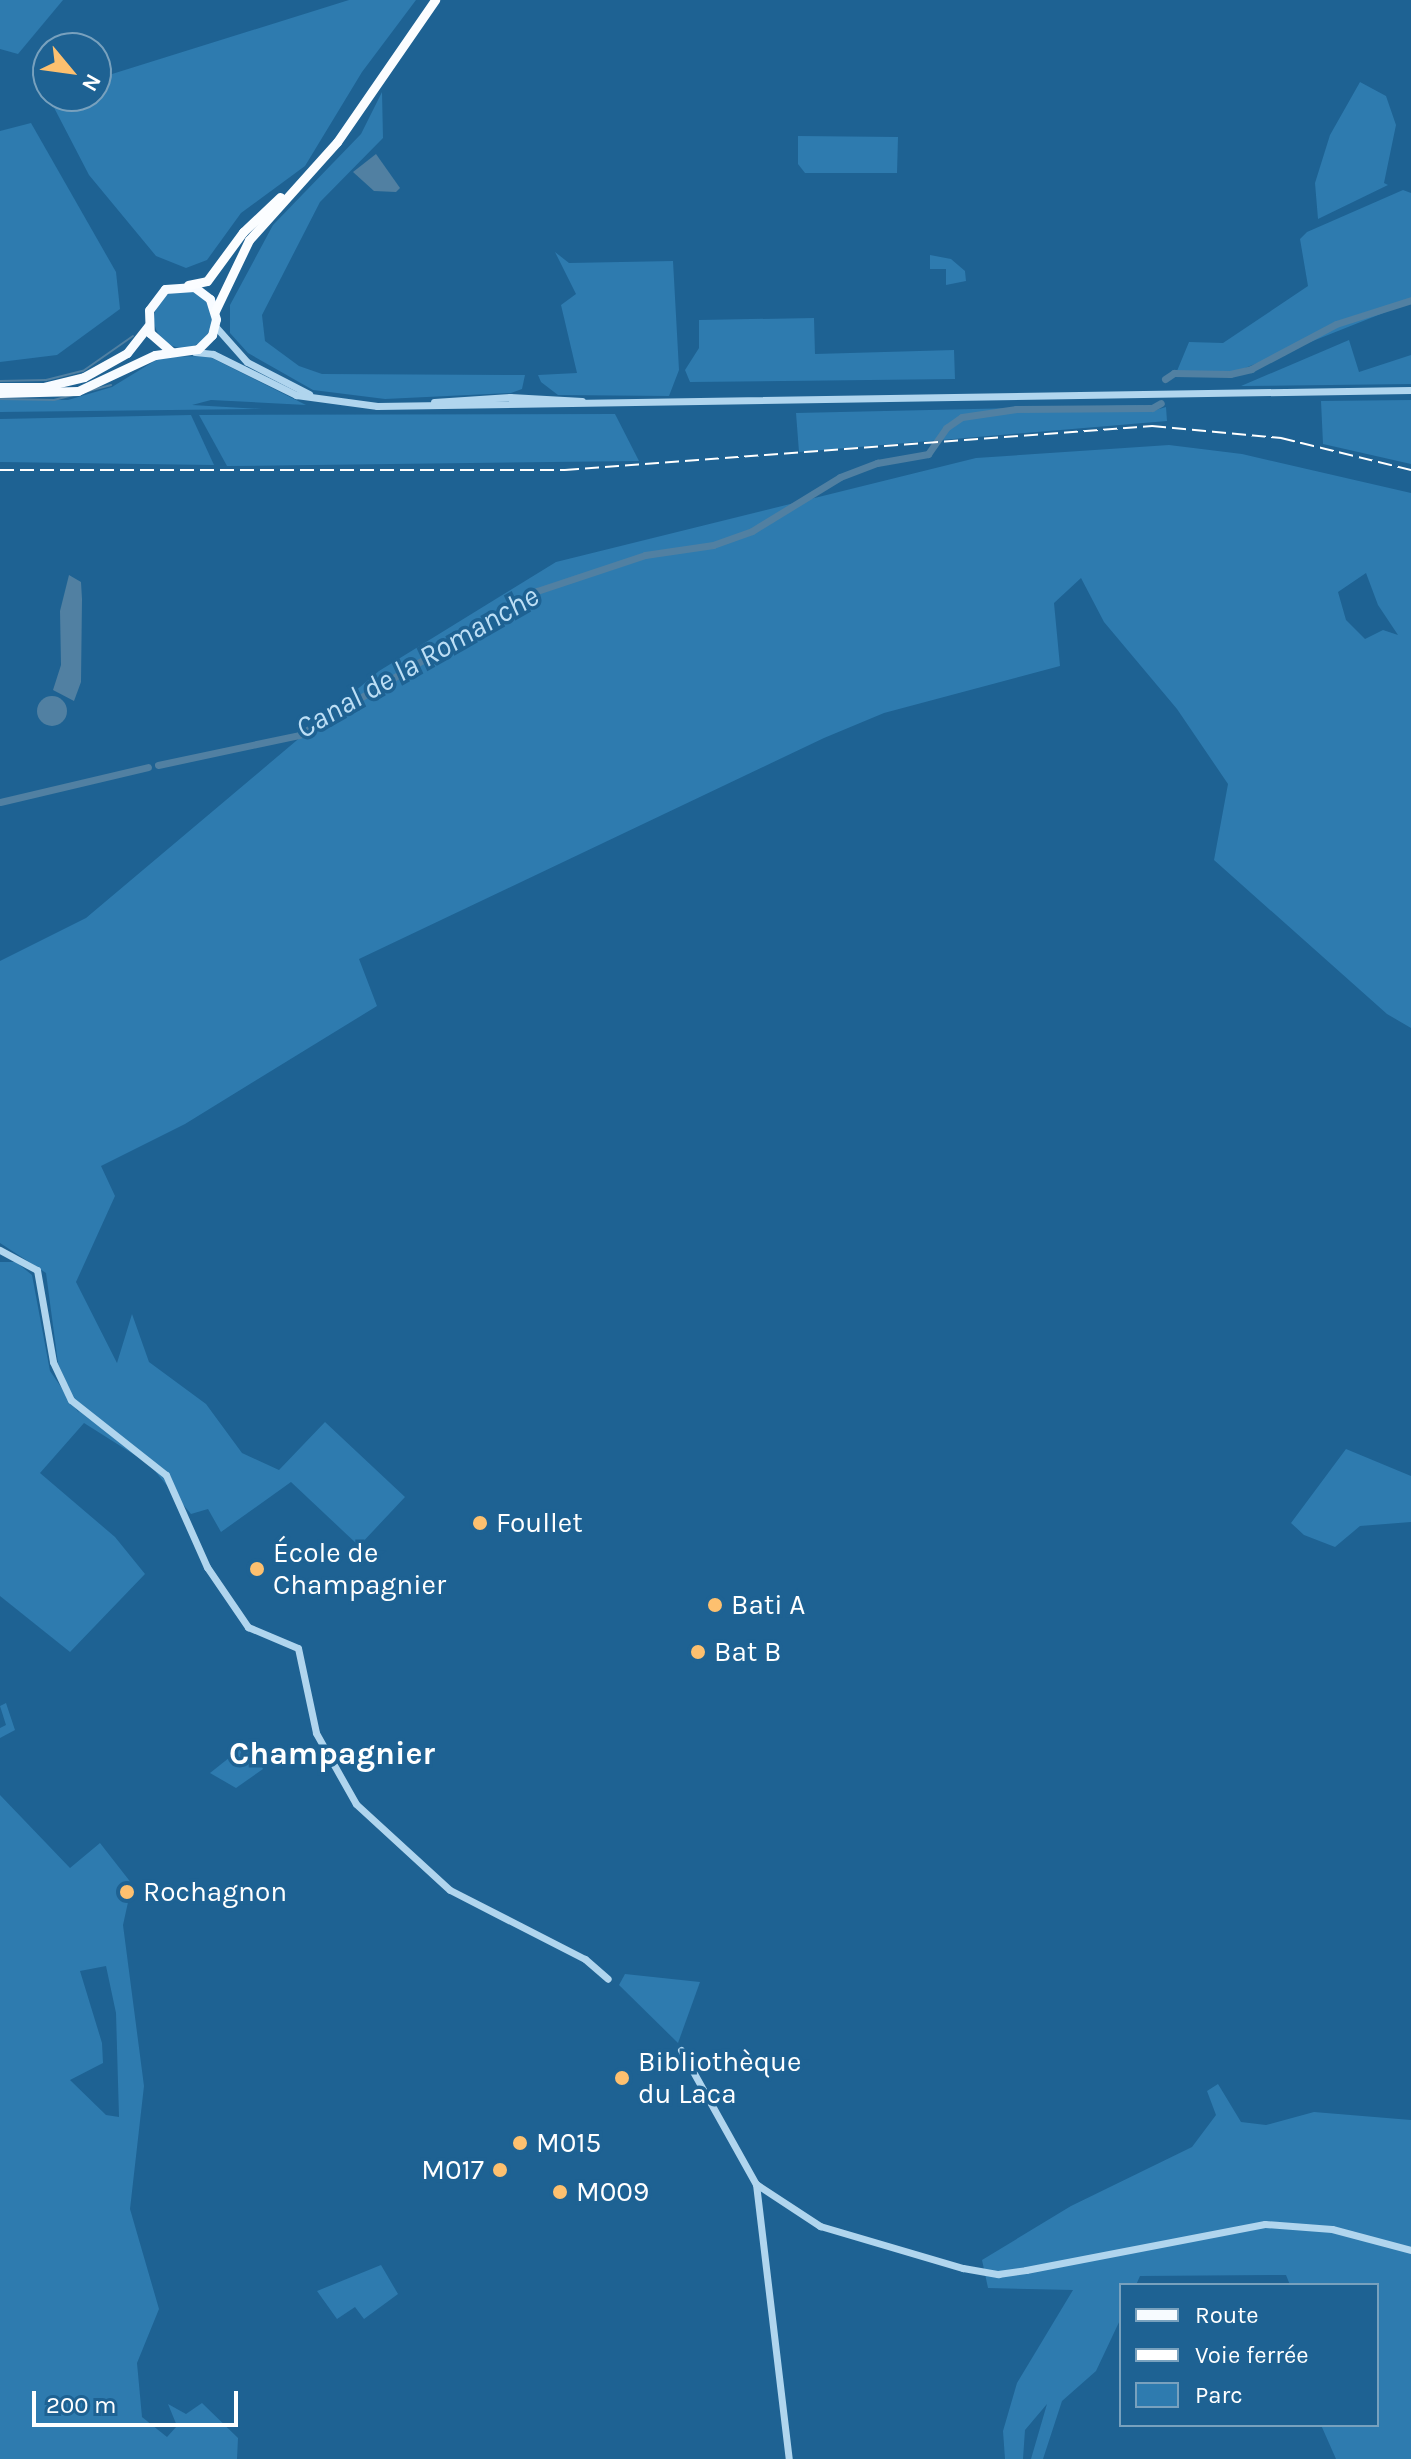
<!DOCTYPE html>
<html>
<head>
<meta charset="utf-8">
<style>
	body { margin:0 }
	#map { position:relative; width:1411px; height:2459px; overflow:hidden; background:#1e6293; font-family:Karla,sans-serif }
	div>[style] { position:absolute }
	.green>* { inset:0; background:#2e7baf }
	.round { border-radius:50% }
	.water>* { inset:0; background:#5180a2 }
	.stream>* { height:2px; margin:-1px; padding:0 1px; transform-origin:1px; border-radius:1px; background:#5180a2 }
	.canal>* { height:7px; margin:-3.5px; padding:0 3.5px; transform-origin:3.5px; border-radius:3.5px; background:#5180a2 }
	.tertiary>* { height:7px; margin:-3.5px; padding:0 3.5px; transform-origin:3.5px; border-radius:3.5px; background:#b0d5ee }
	.primary>* { height:9px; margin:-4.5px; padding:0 4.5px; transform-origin:4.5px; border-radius:4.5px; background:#f7fbff }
	.trunk>* { height:9px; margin:-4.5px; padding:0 4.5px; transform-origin:4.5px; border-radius:4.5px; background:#fbfdff }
	.rail>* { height:2px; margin-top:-1px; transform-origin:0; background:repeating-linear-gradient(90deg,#fff 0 14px,transparent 0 20px) }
	.dots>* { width:22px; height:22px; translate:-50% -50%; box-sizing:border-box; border:4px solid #1e6293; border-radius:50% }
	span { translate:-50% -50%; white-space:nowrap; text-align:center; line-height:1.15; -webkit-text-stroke:7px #1e6293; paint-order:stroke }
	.poi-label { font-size:28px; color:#fff }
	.left { translate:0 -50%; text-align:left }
	.right { translate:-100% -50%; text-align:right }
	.water-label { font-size:30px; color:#bcdef5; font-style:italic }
	.quarter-label { font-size:32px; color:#fff; font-weight:700 }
	.legend { position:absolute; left:1119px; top:2283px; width:260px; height:144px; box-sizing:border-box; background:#1e6293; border:2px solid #78a1be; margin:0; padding:10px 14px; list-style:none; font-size:24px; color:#fff }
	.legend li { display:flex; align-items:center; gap:16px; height:40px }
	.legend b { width:40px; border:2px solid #78a1be }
	.north { position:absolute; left:32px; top:32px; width:80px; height:80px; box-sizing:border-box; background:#1e6293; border:2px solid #78a1be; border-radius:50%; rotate:119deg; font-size:22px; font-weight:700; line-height:32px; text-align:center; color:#fff }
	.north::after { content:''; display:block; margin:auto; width:28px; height:36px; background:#fdc06f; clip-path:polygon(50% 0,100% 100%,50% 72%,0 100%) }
	.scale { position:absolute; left:32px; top:2391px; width:206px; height:36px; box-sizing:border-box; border:4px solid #fff; border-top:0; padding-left:10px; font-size:24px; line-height:28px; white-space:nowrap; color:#fff; -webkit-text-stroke:6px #1e6293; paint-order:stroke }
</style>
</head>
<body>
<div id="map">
	<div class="green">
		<i style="clip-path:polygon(0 0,63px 0,18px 54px,0 49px)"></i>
		<i style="clip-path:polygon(349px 0,416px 0,362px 72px,305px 166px,241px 213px,207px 260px,186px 268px,156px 256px,89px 175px,48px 96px,96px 96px,96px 79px)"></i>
		<i style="clip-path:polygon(1360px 82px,1386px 96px,1396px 125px,1384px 183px,1388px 185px,1318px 219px,1315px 183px,1330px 135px)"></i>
		<i style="clip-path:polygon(382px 92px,383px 138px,320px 202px,262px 315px,265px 341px,299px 366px,322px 374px,525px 375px,522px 389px,511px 393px,385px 399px,313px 390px,248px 353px,230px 333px,230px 305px,273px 225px,361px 134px)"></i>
		<i style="clip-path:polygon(31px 123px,116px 272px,120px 309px,57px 355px,0 362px,0 131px)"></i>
		<i style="clip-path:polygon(798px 136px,898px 137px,897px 173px,805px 173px,798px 164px)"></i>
		<i style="clip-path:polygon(1403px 190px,1411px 193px,1411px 302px,1235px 372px,1177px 371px,1189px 342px,1223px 343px,1308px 286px,1300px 239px,1307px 232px)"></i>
		<i style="clip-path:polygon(555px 252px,569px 263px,673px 261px,679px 370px,669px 396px,558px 395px,541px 382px,538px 375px,577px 373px,561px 305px,576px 294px)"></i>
		<i style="clip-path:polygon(930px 255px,951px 259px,965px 271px,966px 281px,946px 285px,946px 269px,930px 269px)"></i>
		<i class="round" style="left:154px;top:290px;width:58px;height:58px"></i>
		<i style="clip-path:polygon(814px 318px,815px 354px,954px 350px,955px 379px,690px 382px,685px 370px,699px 348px,699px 320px)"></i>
		<i style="clip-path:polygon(1349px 340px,1359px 372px,1411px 355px,1411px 384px,1241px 386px)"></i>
		<i style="clip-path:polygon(208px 356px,306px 405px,211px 400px,192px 405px,262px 409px,0 412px,0 400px,68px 400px,112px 387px,161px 357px)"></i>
		<i style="clip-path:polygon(1411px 400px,1411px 464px,1323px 444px,1321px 401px)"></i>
		<i style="clip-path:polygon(1143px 405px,1149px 412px,1166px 407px,1167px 421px,799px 452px,796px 413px)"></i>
		<i style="clip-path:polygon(615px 414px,639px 461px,227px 466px,199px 415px)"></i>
		<i style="clip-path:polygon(191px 415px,214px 465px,0 462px,0 419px)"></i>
		<i style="clip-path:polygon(evenodd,1169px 445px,1242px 454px,1411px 493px,1411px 1028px,1387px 1014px,1214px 860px,1228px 784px,1177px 709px,1104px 622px,1081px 578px,1054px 603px,1060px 666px,884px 713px,824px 738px,359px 959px,377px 1006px,185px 1124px,101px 1166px,115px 1196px,76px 1282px,117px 1363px,132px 1314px,149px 1362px,206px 1404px,242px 1453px,279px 1470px,325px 1422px,405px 1497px,359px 1546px,291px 1482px,221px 1532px,208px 1509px,191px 1514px,149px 1464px,84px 1423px,40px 1473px,115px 1537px,145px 1574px,70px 1652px,0 1596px,0 1262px,16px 1262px,32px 1275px,50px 1371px,79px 1413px,58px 1363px,46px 1273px,0 1243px,0 961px,86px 918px,379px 671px,556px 562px,976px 458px,1169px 445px,1366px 573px,1378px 605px,1398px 635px,1383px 630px,1365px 639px,1346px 620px,1338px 592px,1366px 573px)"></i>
		<i style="clip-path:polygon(1346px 1449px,1411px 1476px,1411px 1522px,1360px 1526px,1335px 1547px,1304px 1535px,1291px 1523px)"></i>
		<i style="clip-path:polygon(6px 1703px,15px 1730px,0 1738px,0 1728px,6px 1725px,0 1706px)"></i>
		<i style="clip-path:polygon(249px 1742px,263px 1769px,236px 1788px,210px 1773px)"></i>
		<i style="clip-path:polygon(evenodd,0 1795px,70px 1868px,100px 1843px,132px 1884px,123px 1925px,144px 2086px,130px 2209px,159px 2309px,137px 2363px,142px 2417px,167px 2437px,177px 2426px,168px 2404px,186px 2414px,202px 2403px,238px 2438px,237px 2459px,0 2459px,0 1795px,106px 1966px,116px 2013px,119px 2117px,106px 2115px,70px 2080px,103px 2063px,102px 2043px,80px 1971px,106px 1966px)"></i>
		<i style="clip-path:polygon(625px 1974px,700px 1982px,678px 2043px,619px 1985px)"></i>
		<i style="clip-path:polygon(1218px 2084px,1241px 2122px,1266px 2125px,1314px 2112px,1411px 2120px,1411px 2459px,1336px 2459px,1321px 2425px,1377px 2425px,1377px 2285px,1290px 2285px,1286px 2275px,1140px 2276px,1136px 2285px,1121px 2285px,1121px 2318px,1096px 2371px,1062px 2401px,1043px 2459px,1031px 2459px,1047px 2404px,1025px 2430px,1023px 2459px,1005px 2459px,1003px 2431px,1017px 2383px,1073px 2290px,988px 2288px,982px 2260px,1071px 2206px,1192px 2147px,1216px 2115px,1207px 2091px)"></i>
		<i style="clip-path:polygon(381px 2265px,398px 2294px,364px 2319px,355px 2307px,337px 2319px,317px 2291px)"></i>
	</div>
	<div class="water">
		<i style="clip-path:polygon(376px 154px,400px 188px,396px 192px,374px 191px,353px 172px)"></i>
		<i style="clip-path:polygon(69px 575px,81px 582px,82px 599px,81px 682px,74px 701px,53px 690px,61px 665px,60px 611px)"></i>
		<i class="round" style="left:37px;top:696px;width:30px;height:30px"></i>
	</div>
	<div class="stream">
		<i style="left:0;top:381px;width:46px;rotate:-1.2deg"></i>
		<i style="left:46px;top:380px;width:38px;rotate:-14deg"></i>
		<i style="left:83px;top:371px;width:61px;rotate:-35deg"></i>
		<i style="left:0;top:399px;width:54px;rotate:1.1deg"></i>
		<i style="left:54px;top:400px;width:59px;rotate:-14.7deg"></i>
	</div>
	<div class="canal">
		<i style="left:1165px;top:379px;width:11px;rotate:-34deg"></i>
		<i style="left:1174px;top:373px;width:56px;rotate:1deg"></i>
		<i style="left:1230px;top:374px;width:22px;rotate:-13deg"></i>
		<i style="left:1251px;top:369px;width:96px;rotate:-27.9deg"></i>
		<i style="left:1336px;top:324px;width:79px;rotate:-17.7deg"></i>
		<i style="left:158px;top:765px;width:144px;rotate:-12deg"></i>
		<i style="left:299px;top:735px;width:278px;rotate:-31.2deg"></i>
		<i style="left:537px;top:591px;width:114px;rotate:-18.4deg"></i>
		<i style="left:645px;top:555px;width:69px;rotate:-8.4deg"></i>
		<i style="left:713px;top:545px;width:41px;rotate:-19.7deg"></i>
		<i style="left:752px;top:531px;width:103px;rotate:-31.5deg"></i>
		<i style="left:840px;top:477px;width:40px;rotate:-21deg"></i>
		<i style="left:877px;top:463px;width:52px;rotate:-10deg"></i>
		<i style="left:928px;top:454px;width:32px;rotate:-55deg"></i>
		<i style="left:946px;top:428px;width:19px;rotate:-35deg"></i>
		<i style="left:962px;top:417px;width:55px;rotate:-8.4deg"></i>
		<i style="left:1016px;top:409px;width:136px;rotate:-0.4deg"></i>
		<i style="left:1152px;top:408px;width:10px;rotate:-29deg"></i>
		<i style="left:0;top:802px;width:152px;rotate:-13.3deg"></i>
	</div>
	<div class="tertiary">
		<i style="left:215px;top:326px;width:48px;rotate:48.4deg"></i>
		<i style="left:247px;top:362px;width:70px;rotate:27.3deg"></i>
		<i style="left:195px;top:352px;width:18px;rotate:6deg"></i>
		<i style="left:213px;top:354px;width:93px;rotate:26.3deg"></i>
		<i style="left:296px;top:395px;width:82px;rotate:7.7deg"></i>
		<i style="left:377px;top:406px;width:1034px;rotate:-0.89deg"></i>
		<i style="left:434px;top:402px;width:76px;rotate:-3.8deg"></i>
		<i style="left:510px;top:397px;width:72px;rotate:3.2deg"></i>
		<i style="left:0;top:1250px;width:42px;rotate:28.4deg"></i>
		<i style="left:37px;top:1270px;width:93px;rotate:80.1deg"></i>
		<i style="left:53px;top:1362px;width:42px;rotate:64.7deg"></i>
		<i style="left:71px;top:1400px;width:121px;rotate:38.3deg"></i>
		<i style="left:166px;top:1475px;width:101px;rotate:66deg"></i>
		<i style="left:207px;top:1567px;width:73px;rotate:55.7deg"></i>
		<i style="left:248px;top:1627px;width:54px;rotate:22.8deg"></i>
		<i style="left:298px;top:1648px;width:87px;rotate:78deg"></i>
		<i style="left:316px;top:1733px;width:81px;rotate:60.6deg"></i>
		<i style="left:356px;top:1804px;width:127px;rotate:42.5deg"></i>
		<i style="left:450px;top:1890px;width:152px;rotate:27.1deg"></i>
		<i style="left:585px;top:1959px;width:30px;rotate:41deg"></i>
		<i style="left:681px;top:2050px;width:154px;rotate:60.8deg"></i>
		<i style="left:756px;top:2184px;width:77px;rotate:33.3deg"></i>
		<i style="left:820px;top:2226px;width:149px;rotate:16.4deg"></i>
		<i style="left:963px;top:2268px;width:36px;rotate:10deg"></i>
		<i style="left:998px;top:2274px;width:28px;rotate:-8deg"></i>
		<i style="left:1026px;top:2270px;width:243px;rotate:-10.9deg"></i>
		<i style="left:1265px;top:2224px;width:67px;rotate:4.3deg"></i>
		<i style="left:1332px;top:2229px;width:82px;rotate:14.9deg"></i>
		<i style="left:756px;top:2184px;width:277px;rotate:83.2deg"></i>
	</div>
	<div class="primary">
		<i style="left:0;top:387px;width:43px"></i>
		<i style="left:43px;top:387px;width:42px;rotate:-13.7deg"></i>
		<i style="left:84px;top:377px;width:49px;rotate:-29.2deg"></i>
		<i style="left:127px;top:353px;width:34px;rotate:-52deg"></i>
		<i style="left:0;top:393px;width:78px;rotate:-1.5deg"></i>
		<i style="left:78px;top:391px;width:85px;rotate:-25.1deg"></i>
		<i style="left:155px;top:355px;width:43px;rotate:-7.9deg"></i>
		<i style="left:198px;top:349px;width:20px;rotate:-45deg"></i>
		<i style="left:212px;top:335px;width:16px;rotate:-76deg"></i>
		<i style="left:216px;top:319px;width:21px;rotate:-107deg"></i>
		<i style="left:210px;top:299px;width:20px;rotate:-143deg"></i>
		<i style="left:194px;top:287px;width:29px;rotate:176deg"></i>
		<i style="left:165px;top:289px;width:26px;rotate:127deg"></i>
		<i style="left:149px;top:310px;width:23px;rotate:88deg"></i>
		<i style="left:150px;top:333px;width:29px;rotate:41deg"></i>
	</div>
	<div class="trunk">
		<i style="left:188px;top:285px;width:19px;rotate:-12deg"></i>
		<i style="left:207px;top:281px;width:61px;rotate:-53.7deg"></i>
		<i style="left:243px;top:232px;width:51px;rotate:-43.4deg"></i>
		<i style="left:215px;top:311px;width:79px;rotate:-64.4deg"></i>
		<i style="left:249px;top:240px;width:132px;rotate:-48.1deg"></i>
		<i style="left:337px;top:142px;width:173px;rotate:-55.4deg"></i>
	</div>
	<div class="rail">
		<i style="left:0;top:470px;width:565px"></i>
		<i style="left:565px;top:470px;width:589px;rotate:-4.29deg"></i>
		<i style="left:1152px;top:426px;width:130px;rotate:5.3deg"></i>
		<i style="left:1281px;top:438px;width:134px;rotate:13.8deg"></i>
	</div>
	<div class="dots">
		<i style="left:480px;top:1523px;background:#fdc06f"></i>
		<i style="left:257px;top:1569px;background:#fdc06f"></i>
		<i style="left:715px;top:1605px;background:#fdc06f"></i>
		<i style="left:698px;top:1652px;background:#fdc06f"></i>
		<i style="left:127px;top:1892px;background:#fdc06f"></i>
		<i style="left:622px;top:2078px;background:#fdc06f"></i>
		<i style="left:520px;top:2143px;background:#fdc06f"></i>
		<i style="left:500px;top:2170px;background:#fdc06f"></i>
		<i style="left:560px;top:2192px;background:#fdc06f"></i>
	</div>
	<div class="poi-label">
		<span class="left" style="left:496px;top:1523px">Foullet</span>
		<span class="left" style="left:273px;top:1569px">École de<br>Champagnier</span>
		<span class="left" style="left:731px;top:1605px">Bati A</span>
		<span class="left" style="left:714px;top:1652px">Bat B</span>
		<span class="left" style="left:143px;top:1892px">Rochagnon</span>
		<span class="left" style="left:638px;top:2078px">Bibliothèque<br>du Laca</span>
		<span class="left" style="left:536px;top:2143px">M015</span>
		<span class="right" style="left:484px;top:2170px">M017</span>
		<span class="left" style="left:576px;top:2192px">M009</span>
	</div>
	<div class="water-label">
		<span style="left:417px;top:662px;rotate:-30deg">Canal de la Romanche</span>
	</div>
	<div class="quarter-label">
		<span style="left:332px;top:1754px">Champagnier</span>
	</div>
	<ul class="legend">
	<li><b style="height:10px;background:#f7fbff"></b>Route</li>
	<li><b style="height:10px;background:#fff"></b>Voie ferrée</li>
	<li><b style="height:22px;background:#2e7baf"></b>Parc</li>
	</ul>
	<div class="north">N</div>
	<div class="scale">200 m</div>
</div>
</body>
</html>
